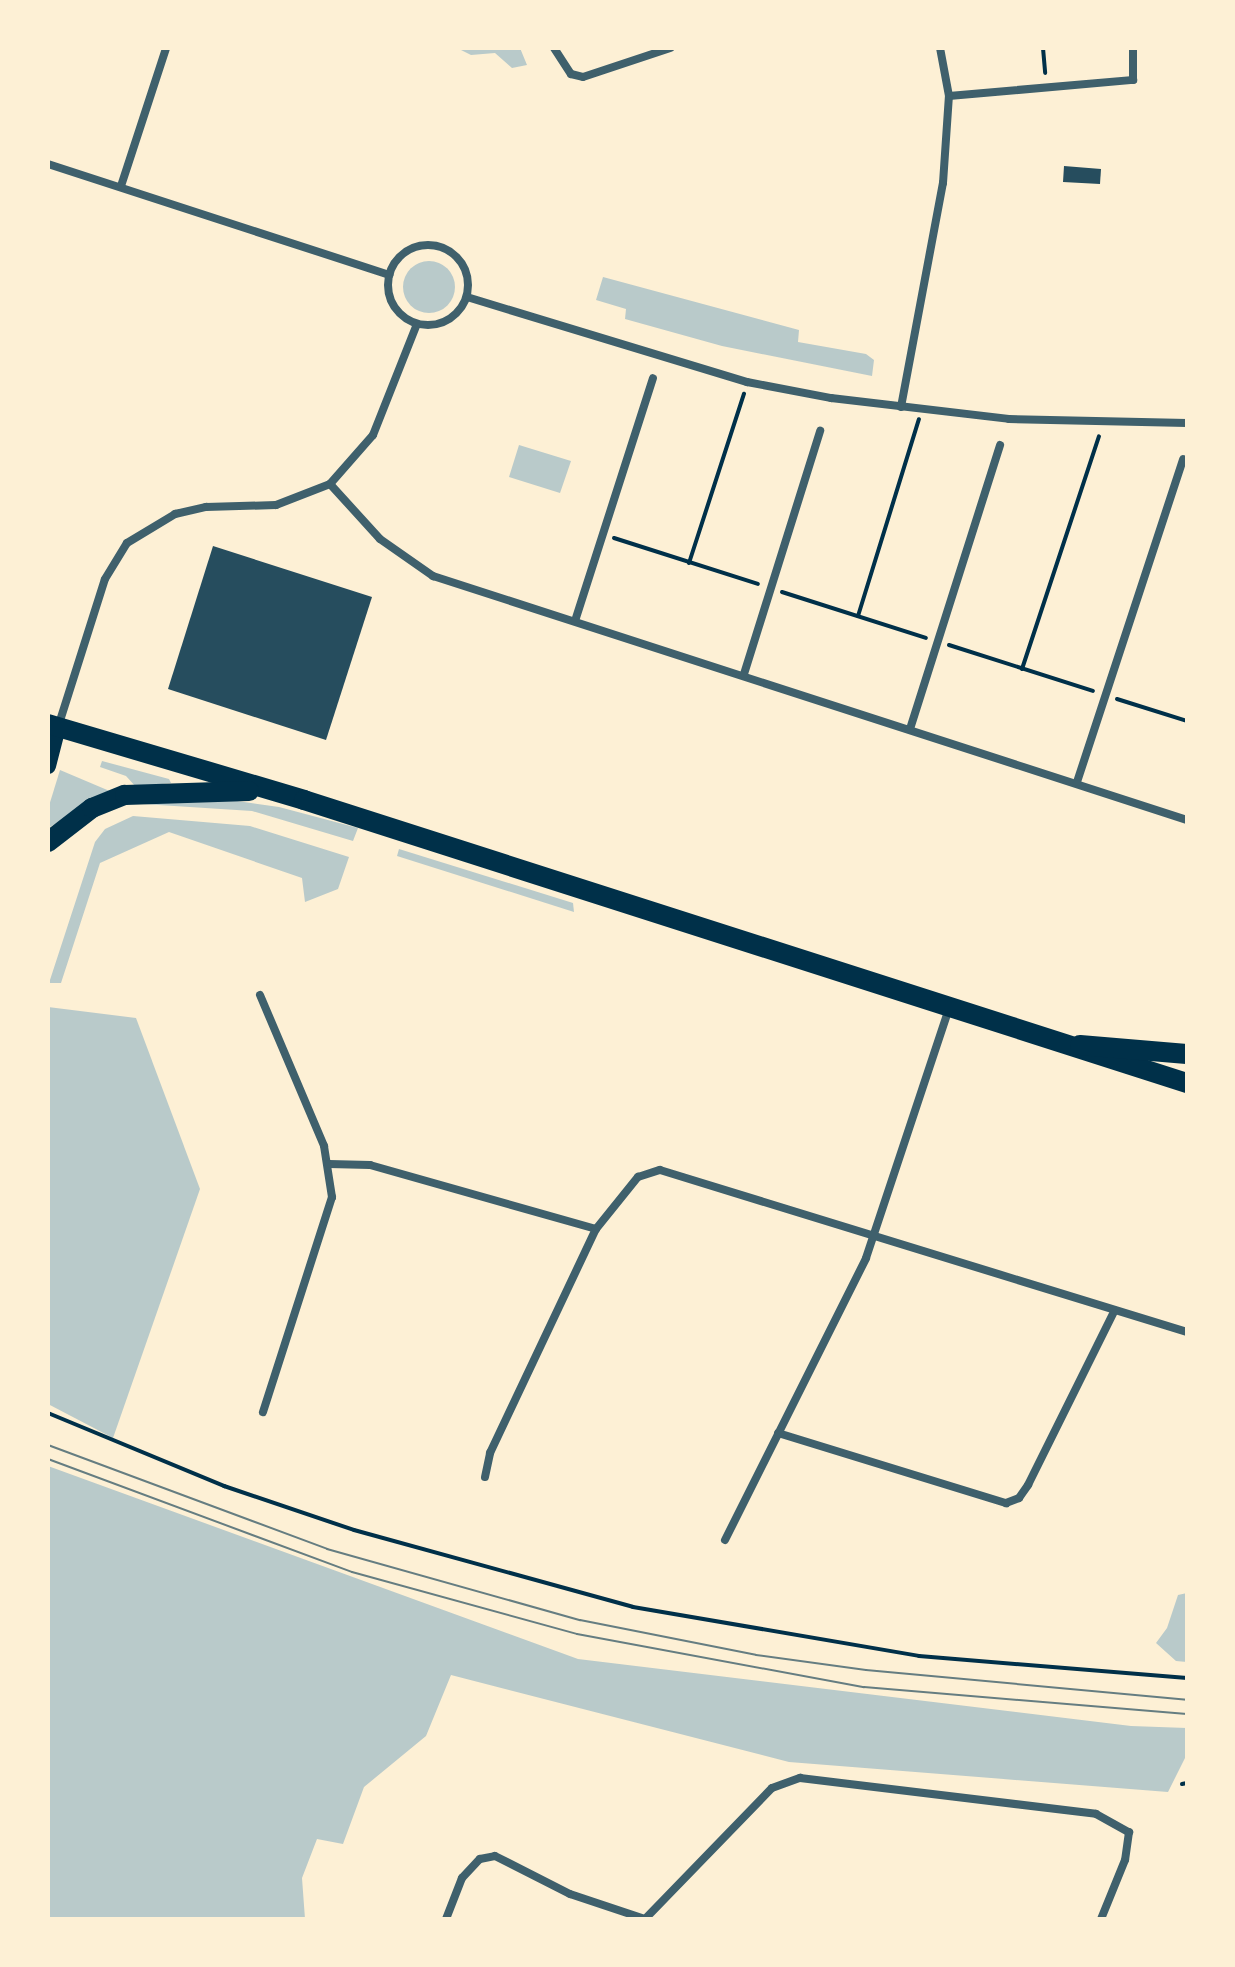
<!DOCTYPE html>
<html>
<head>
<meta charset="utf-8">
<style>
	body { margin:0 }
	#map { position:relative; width:1235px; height:1967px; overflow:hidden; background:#fdf0d5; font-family:"Noto Serif",serif }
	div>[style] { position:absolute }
	.green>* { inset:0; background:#b9caca }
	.round { border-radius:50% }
	.building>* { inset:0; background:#264d5e }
	.path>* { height:4px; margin:-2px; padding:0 2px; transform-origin:2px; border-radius:2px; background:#003049 }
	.minor>* { height:8px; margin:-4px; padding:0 4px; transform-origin:4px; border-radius:4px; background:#3f606c }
	.minor>.ring { margin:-4px; padding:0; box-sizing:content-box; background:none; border:8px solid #3f606c; border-radius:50% }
	.secondary>* { height:16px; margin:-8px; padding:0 8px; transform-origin:8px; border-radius:8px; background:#003049 }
	.primary>* { height:20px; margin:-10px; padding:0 10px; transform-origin:10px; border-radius:10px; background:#003049 }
	.tram>* { height:2px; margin:-1px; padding:0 1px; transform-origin:1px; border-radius:1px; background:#657d81 }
	span { translate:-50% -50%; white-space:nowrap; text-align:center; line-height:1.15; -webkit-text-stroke:8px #fdf0d5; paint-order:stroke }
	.frame { position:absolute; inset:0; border:50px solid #fdf0d5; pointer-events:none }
</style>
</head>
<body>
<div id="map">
	<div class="green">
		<i style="clip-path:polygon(457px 48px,520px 48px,527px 65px,512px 68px,495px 53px,471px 55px)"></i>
		<i class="round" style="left:403px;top:261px;width:52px;height:52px"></i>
		<i style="clip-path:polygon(603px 277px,799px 330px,798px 342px,866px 354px,874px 360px,872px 376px,722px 346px,625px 319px,626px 309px,596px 300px)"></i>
		<i style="clip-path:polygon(519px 445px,571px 461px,560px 493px,509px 477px)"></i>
		<i style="clip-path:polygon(102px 761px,169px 779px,171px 783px,136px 787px,126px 776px,100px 767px)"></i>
		<i style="clip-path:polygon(60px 770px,112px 792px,48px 828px,48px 809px)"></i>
		<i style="clip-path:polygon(210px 797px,279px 807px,358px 828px,353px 841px,252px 811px,143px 804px)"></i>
		<i style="clip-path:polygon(133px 816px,250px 826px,349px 857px,338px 889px,305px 902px,302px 878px,169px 832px,100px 863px,61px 983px,49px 983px,95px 842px,105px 829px)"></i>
		<i style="clip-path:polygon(399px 849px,573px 903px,574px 912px,397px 856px)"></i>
		<i style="clip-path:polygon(48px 1007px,136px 1018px,200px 1189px,113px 1438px,48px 1404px)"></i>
		<i style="clip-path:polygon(48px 1466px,578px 1659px,1131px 1726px,1187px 1728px,1187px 1754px,1168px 1792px,789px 1762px,451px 1675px,426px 1736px,364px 1787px,343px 1844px,317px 1839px,302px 1878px,305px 1919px,48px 1919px)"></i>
		<i style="clip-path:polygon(1187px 1593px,1187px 1662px,1176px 1661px,1156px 1643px,1167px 1628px,1178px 1595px)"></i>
	</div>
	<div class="building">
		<i style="clip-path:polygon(1064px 166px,1101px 169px,1100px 184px,1063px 182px)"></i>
		<i style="clip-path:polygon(213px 546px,372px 597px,326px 740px,168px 689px)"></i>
	</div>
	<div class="path">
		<i style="left:1043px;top:48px;width:25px;rotate:85deg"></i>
		<i style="left:614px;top:538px;width:151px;rotate:17.7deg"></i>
		<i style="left:689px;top:563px;width:178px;rotate:-72deg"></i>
		<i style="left:782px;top:592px;width:151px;rotate:17.7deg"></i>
		<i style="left:858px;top:616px;width:206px;rotate:-72.8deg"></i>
		<i style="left:949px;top:645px;width:151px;rotate:17.7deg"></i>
		<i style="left:1022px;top:669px;width:245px;rotate:-71.7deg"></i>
		<i style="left:1117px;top:699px;width:73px;rotate:17.4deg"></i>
		<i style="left:48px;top:1413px;width:191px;rotate:22.5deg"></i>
		<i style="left:224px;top:1486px;width:137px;rotate:18.7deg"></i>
		<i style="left:354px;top:1530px;width:289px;rotate:15.4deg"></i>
		<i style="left:633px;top:1607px;width:290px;rotate:9.7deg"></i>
		<i style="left:919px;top:1656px;width:269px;rotate:4.7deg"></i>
		<i style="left:1182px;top:1784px;width:5px;rotate:-11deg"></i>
	</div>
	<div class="minor">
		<i style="left:554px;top:48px;width:31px;rotate:57deg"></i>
		<i style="left:571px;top:74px;width:12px;rotate:14deg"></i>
		<i style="left:583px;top:77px;width:92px;rotate:-18.4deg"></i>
		<i style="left:949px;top:96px;width:185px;rotate:-5deg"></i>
		<i style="left:1133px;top:80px;width:32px;rotate:-90deg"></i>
		<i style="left:48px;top:164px;width:359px;rotate:18deg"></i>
		<i style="left:121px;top:186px;width:145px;rotate:-71.9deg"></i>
		<i class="ring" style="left:388px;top:245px;width:72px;height:72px"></i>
		<i style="left:467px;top:297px;width:293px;rotate:16.9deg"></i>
		<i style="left:747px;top:382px;width:86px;rotate:10.8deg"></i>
		<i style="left:831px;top:398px;width:179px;rotate:6.7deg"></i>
		<i style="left:1009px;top:419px;width:178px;rotate:1.3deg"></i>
		<i style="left:901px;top:407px;width:228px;rotate:-79.4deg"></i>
		<i style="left:943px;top:183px;width:87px;rotate:-86.1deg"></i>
		<i style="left:949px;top:96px;width:49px;rotate:-100.6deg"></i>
		<i style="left:330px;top:484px;width:74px;rotate:47.7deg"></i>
		<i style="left:380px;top:539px;width:65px;rotate:34.9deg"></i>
		<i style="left:433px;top:576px;width:792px;rotate:17.93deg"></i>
		<i style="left:575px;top:621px;width:255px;rotate:-72.2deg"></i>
		<i style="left:744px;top:674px;width:255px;rotate:-72.6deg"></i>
		<i style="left:58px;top:727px;width:155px;rotate:-72.4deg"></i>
		<i style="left:105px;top:579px;width:42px;rotate:-58.6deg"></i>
		<i style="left:127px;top:543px;width:56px;rotate:-31.1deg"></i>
		<i style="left:175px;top:514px;width:32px;rotate:-13deg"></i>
		<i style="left:206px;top:507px;width:70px;rotate:-1.6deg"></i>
		<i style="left:276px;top:505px;width:58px;rotate:-21.3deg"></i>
		<i style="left:330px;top:484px;width:65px;rotate:-48.7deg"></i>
		<i style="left:373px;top:435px;width:119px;rotate:-68.4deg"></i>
		<i style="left:910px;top:729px;width:298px;rotate:-72.4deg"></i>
		<i style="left:1077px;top:782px;width:340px;rotate:-71.8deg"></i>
		<i style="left:260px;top:995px;width:164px;rotate:67deg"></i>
		<i style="left:324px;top:1146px;width:52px;rotate:81.1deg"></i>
		<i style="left:332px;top:1197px;width:226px;rotate:107.8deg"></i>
		<i style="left:329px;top:1164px;width:41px;rotate:1.4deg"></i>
		<i style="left:370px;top:1165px;width:235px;rotate:15.8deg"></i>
		<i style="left:778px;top:1433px;width:239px;rotate:17.1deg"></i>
		<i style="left:1006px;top:1503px;width:14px;rotate:-21deg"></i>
		<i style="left:1019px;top:1498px;width:16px;rotate:-55deg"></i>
		<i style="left:1028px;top:1485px;width:195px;rotate:-63.6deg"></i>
		<i style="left:485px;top:1477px;width:25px;rotate:-78deg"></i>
		<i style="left:490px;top:1453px;width:248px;rotate:-64.7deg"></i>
		<i style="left:596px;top:1229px;width:67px;rotate:-51.1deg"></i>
		<i style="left:638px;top:1177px;width:23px;rotate:-18deg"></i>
		<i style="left:660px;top:1170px;width:551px;rotate:17.09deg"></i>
		<i style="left:725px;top:1540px;width:315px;rotate:-63.4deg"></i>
		<i style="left:866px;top:1258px;width:263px;rotate:-71.6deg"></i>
		<i style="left:446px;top:1919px;width:44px;rotate:-68.7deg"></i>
		<i style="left:462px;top:1878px;width:26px;rotate:-47deg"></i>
		<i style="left:480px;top:1859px;width:15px;rotate:-11deg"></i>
		<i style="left:495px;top:1856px;width:84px;rotate:26.9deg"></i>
		<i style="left:570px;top:1894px;width:79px;rotate:18.4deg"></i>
		<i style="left:645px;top:1919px;width:182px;rotate:-45.9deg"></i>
		<i style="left:772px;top:1788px;width:30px;rotate:-20deg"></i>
		<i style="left:800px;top:1778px;width:298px;rotate:6.9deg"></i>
		<i style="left:1096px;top:1814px;width:38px;rotate:29deg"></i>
		<i style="left:1129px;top:1832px;width:28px;rotate:98deg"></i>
		<i style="left:1125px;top:1860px;width:64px;rotate:112.1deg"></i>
	</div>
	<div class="secondary">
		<i style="left:48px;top:766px;width:40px;rotate:-75.6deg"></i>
	</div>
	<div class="primary">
		<i style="left:48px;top:724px;width:267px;rotate:16.5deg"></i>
		<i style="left:304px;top:800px;width:927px;rotate:17.77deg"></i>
		<i style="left:48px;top:842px;width:56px;rotate:-37.7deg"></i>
		<i style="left:92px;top:808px;width:35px;rotate:-22deg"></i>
		<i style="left:125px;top:795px;width:124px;rotate:-1.8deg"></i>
		<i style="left:1080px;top:1045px;width:107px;rotate:4.8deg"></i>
	</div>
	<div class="tram">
		<i style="left:48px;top:1445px;width:298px;rotate:20.4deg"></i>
		<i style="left:327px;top:1549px;width:263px;rotate:15.7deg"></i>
		<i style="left:580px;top:1620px;width:179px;rotate:11.2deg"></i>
		<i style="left:756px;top:1655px;width:111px;rotate:7.8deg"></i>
		<i style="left:866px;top:1670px;width:322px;rotate:5.3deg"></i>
		<i style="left:48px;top:1459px;width:324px;rotate:20.4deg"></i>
		<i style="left:352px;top:1572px;width:233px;rotate:15.4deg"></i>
		<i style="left:577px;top:1634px;width:292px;rotate:10.5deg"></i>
		<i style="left:864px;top:1687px;width:324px;rotate:4.8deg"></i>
	</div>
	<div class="frame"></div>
</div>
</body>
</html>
